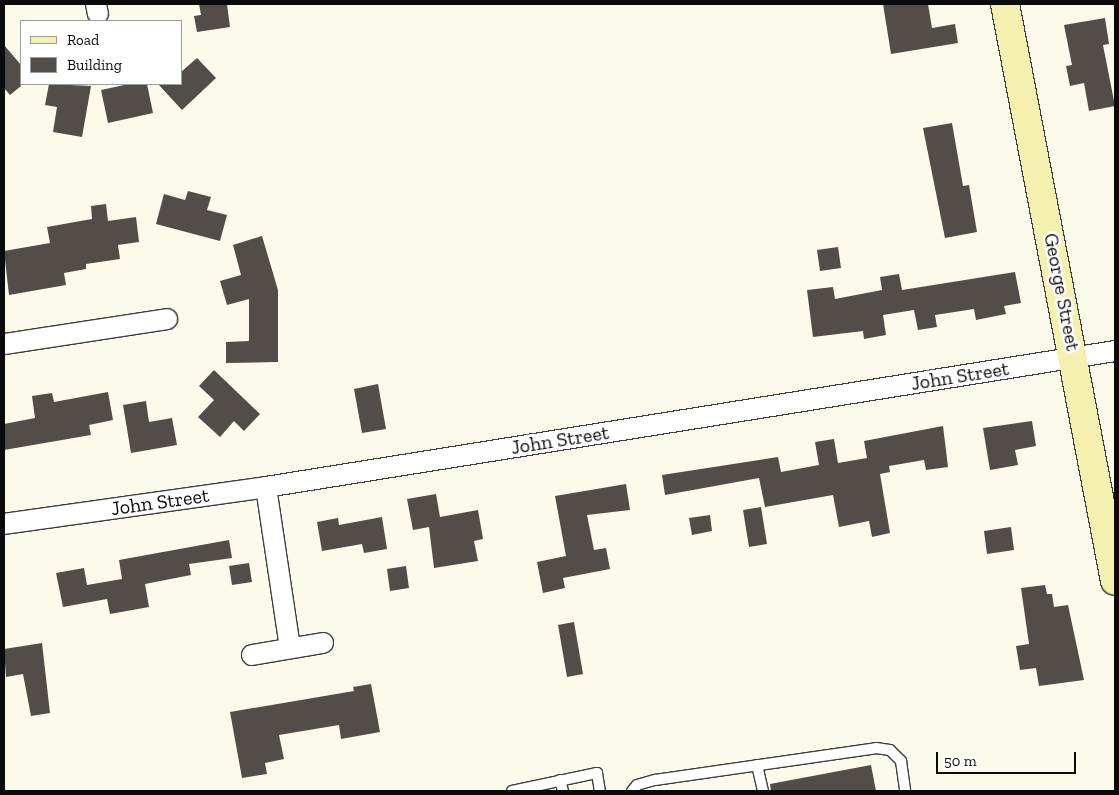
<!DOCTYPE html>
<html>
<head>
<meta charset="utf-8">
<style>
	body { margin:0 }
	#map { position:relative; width:1119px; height:795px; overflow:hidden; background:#fcfaeb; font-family:"Zilla Slab",serif }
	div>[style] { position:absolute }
	.building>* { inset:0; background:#524d49 }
	.roads { filter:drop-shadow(1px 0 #3e3e3e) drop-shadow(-1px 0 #3e3e3e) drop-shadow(0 1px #3e3e3e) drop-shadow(0 -1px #3e3e3e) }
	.lane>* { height:10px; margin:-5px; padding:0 5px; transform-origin:5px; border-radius:5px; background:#fff }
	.street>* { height:20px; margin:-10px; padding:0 10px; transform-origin:10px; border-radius:10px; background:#fff }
	.secondary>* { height:28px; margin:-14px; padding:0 14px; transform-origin:14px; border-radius:14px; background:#f4f0af }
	span { translate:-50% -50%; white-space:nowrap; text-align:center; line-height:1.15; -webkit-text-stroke:5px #fff; paint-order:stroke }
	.street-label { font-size:20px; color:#0b0b0b }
	.frame { position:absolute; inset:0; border:5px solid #0b0b0b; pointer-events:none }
	.legend { position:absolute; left:20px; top:20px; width:162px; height:65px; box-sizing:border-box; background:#fff; border:1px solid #9d9d9d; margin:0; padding:6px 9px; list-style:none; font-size:15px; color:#0b0b0b }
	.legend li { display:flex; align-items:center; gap:10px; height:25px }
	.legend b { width:25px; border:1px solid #9d9d9d }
	.scale { position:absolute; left:936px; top:752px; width:140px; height:22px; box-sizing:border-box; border:2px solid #0b0b0b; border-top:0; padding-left:6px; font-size:15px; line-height:18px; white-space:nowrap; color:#0b0b0b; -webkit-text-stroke:4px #fff; paint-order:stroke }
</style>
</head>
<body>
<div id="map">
	<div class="building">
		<i style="clip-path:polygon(199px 4px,227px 4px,230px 27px,197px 32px,194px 16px,201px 15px)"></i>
		<i style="clip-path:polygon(883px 4px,928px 4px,932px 28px,955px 24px,958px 43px,891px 54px)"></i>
		<i style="clip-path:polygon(1105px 18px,1109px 44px,1103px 45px,1115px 106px,1089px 111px,1084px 83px,1070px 86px,1066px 66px,1072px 65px,1064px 25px)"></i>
		<i style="clip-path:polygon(4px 45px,21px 65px,21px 86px,10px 95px,4px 88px)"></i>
		<i style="clip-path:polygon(197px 58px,216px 78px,182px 110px,158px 84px,181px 84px,181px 72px)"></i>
		<i style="clip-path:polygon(49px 84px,91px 86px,82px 137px,53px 132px,57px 107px,45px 105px)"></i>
		<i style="clip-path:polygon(129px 84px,147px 84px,153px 113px,108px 123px,101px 90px)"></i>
		<i style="clip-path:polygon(952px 123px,963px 186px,969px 185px,977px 232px,945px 238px,923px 128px)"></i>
		<i style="clip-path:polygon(188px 191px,211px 197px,207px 210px,227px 215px,220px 241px,156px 224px,164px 194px,185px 200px)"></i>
		<i style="clip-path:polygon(106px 204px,108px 221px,136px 217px,139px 242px,118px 245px,120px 259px,86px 264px,86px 269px,64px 273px,66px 285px,9px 295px,4px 251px,50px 243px,47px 227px,92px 219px,91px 206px)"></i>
		<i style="clip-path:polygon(262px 236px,278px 290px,278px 362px,226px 363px,226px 342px,249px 341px,249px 299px,227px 305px,220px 281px,241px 275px,233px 245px)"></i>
		<i style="clip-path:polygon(838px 247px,841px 268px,820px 271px,817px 250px)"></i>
		<i style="clip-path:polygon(1015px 272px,1021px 303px,1004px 306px,1006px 314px,976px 320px,974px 309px,935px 315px,937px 327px,918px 330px,914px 310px,883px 315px,886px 335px,864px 339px,863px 331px,813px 337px,807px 290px,833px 287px,835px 299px,882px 290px,880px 277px,899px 274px,902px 290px)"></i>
		<i style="clip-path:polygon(214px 370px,260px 414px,244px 431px,234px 421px,220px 437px,198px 417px,214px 400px,199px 386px)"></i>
		<i style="clip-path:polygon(378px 384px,386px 429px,362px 433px,354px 389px)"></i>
		<i style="clip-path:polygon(108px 392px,113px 420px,89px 425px,91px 435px,4px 450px,4px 424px,35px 418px,32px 396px,52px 393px,54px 402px)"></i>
		<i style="clip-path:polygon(146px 401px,149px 422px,172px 418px,177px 445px,131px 453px,123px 405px)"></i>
		<i style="clip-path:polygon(1032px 421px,1036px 446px,1015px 450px,1018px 465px,990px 470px,983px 428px)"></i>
		<i style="clip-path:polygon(943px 426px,948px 467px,926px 470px,924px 460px,889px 466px,890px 472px,880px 474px,890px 533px,872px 537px,869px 521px,839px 527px,833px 495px,765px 507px,759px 478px,665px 495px,662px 475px,778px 457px,781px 472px,819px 465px,815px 442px,834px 439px,838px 463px,867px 458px,864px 441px)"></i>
		<i style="clip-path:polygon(626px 484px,630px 510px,587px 515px,594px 550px,606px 548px,610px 569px,563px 578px,565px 588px,543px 593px,537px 562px,566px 556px,555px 496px)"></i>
		<i style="clip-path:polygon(436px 494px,440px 517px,478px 510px,483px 539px,474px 541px,478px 561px,434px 568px,429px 527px,413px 530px,407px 499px)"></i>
		<i style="clip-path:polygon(761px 507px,767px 544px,749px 547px,743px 510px)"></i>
		<i style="clip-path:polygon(710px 515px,712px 531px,692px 535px,689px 518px)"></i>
		<i style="clip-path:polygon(382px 517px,387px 549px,364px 553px,362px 544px,322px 551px,317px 522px,338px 518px,339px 525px)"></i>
		<i style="clip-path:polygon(1011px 527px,1014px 550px,987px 554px,984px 531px)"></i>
		<i style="clip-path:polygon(229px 540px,232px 558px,189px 564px,191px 575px,145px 584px,149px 607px,110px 614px,107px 599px,63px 607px,56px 573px,84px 568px,87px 585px,122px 579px,119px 560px)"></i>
		<i style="clip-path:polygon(249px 563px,252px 582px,232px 585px,229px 566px)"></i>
		<i style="clip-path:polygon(406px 566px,409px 588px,390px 591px,387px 569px)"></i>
		<i style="clip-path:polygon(1045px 585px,1047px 594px,1052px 594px,1054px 607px,1068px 605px,1084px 680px,1039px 686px,1036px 668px,1020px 670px,1016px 646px,1029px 644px,1021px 588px)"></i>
		<i style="clip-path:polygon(574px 622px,583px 674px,567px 677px,558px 625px)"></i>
		<i style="clip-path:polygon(42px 643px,50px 713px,31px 716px,23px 674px,6px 677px,4px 649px)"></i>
		<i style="clip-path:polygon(371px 684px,380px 732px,341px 739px,339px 725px,279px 735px,284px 759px,265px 763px,267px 774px,242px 778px,230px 712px,354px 691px,353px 687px)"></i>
		<i style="clip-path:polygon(871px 765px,876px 791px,771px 791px,770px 784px)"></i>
	</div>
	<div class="roads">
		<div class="lane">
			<i style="left:757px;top:765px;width:27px;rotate:77deg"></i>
			<i style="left:560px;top:780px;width:11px;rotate:75deg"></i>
			<i style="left:512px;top:791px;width:87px;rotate:-12deg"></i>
			<i style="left:597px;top:773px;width:18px;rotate:81deg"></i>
			<i style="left:632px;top:791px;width:8px;rotate:-50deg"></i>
			<i style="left:637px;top:785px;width:19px;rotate:-16deg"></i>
			<i style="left:655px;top:780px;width:223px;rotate:-8.2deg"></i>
			<i style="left:876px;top:748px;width:14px;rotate:8deg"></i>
			<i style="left:890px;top:750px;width:16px;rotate:45deg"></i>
			<i style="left:901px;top:761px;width:30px;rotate:82deg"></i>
		</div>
		<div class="street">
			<i style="left:96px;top:4px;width:10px;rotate:79deg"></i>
			<i style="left:4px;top:344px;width:165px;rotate:-8.7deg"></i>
			<i style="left:266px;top:487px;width:163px;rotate:81.5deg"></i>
			<i style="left:4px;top:524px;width:265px;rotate:-8deg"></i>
			<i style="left:266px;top:487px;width:860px;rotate:-9.1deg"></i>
			<i style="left:252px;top:655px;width:72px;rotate:-9.6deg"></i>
		</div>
		<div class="secondary">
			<i style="left:1005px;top:4px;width:587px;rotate:79.21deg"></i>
		</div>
	</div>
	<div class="street-label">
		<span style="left:1062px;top:292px;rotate:79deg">George Street</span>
		<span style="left:960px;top:376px;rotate:-9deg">John Street</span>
		<span style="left:560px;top:440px;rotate:-9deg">John Street</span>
		<span style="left:160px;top:502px;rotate:-8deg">John Street</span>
	</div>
	<div class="frame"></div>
	<ul class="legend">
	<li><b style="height:6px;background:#f4f0af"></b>Road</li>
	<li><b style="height:14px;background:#524d49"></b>Building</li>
	</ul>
	<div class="scale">50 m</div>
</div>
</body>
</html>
